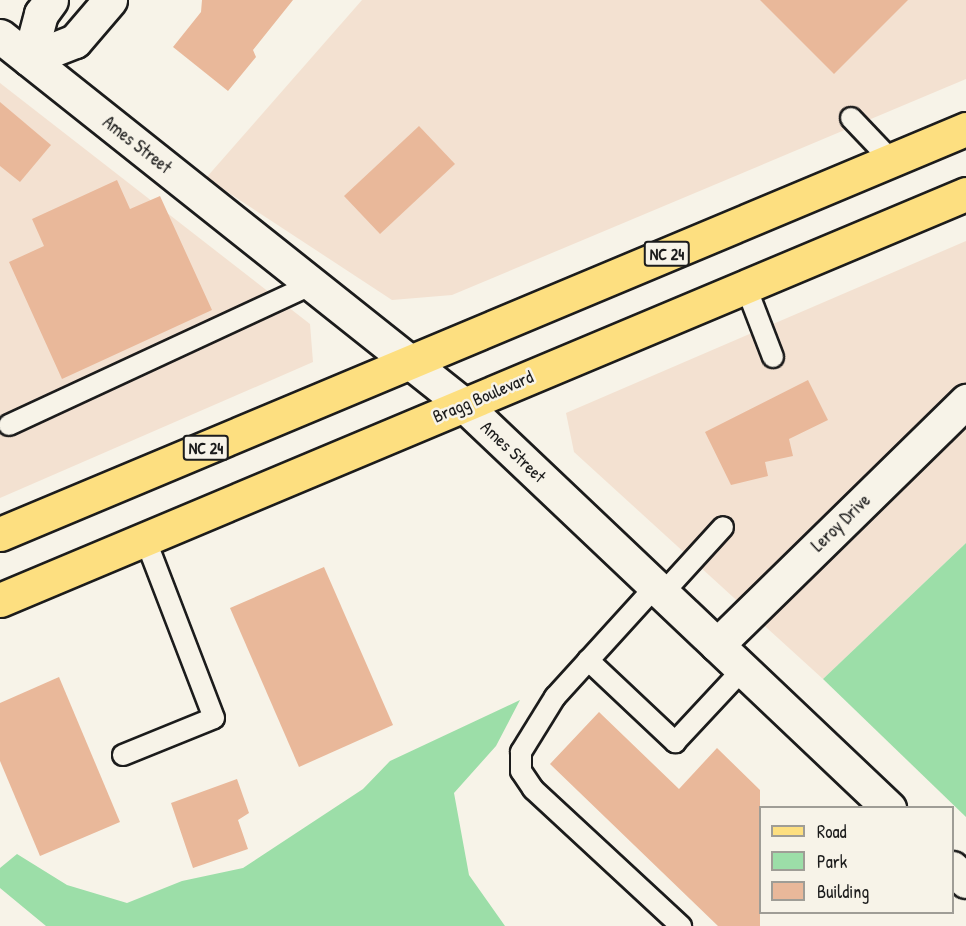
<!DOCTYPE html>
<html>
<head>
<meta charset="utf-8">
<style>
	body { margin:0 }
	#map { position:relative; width:966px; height:926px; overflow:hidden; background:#f7f3e8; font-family:"Patrick Hand",sans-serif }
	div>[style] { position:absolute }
	.built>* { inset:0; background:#f3e1d1 }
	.green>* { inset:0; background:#9cdea8 }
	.building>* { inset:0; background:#e9b89a }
	.roads { filter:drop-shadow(2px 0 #1c1c1c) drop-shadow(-2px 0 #1c1c1c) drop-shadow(0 2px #1c1c1c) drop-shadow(0 -2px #1c1c1c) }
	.lane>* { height:20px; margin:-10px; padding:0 10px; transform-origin:10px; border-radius:10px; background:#f7f3e8 }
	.street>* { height:33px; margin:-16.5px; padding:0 16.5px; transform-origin:16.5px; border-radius:16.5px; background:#f7f3e8 }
	.secondary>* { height:33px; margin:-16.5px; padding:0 16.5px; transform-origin:16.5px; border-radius:16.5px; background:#f7f3e8 }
	.primary>* { height:33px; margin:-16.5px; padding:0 16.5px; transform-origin:16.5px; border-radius:16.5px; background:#fddf80 }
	span { translate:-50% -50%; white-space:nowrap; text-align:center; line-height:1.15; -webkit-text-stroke:5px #f7f3e8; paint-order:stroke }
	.shield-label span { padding:2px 4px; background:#f7f3e8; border:2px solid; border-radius:4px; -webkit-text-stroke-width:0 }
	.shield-label { font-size:16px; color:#1c1c1c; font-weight:700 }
	.street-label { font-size:18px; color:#1c1c1c }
	.legend { position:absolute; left:759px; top:806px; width:195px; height:108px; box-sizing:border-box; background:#f7f3e8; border:2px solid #9f9d96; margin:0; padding:8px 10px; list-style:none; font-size:18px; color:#1c1c1c }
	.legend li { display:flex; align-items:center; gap:12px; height:30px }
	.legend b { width:30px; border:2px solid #9f9d96 }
</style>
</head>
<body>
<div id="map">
	<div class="built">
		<i style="clip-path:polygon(362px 0,966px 0,966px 79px,452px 295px,392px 300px,206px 178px)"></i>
		<i style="clip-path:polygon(0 83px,310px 324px,313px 362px,0 498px)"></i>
		<i style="clip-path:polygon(966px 241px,966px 543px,823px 679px,574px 452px,566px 413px)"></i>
	</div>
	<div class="green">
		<i style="clip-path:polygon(966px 543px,966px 817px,823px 679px)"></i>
		<i style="clip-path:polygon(520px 700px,496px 746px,454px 793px,469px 875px,505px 926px,46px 926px,0 888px,0 868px,17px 854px,67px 885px,127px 903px,182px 881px,243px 868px,363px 789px,390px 761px)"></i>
	</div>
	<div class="building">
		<i style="clip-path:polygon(202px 0,293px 0,253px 50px,256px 57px,228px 91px,173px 47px,201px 12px)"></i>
		<i style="clip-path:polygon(760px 0,908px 0,834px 74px)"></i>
		<i style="clip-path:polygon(0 102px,51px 145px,20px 182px,0 166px)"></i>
		<i style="clip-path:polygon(419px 126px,455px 164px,380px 234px,344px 196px)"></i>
		<i style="clip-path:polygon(117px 180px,130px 209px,160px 196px,212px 310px,62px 379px,9px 262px,44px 246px,32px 219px)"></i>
		<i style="clip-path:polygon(808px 380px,828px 420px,789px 439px,793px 456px,765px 462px,768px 476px,731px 485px,705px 432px)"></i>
		<i style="clip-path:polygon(324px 567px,393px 725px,299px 767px,230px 608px)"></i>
		<i style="clip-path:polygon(59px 677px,120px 822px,40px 856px,0 761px,0 703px)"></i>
		<i style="clip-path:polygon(599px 712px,679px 789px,717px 748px,760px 790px,760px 926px,718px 926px,550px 764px)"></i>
		<i style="clip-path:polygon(237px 779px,249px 813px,238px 820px,248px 849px,193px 868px,171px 803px)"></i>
	</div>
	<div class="roads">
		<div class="lane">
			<i style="left:851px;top:118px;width:58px;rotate:46.4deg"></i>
			<i style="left:746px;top:287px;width:75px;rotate:68.9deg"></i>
			<i style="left:9px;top:425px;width:335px;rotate:-24.9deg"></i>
			<i style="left:656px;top:586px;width:150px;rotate:132.3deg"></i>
			<i style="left:555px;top:697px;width:65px;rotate:121.7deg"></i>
			<i style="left:521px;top:752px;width:19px;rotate:90deg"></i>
			<i style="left:521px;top:771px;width:22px;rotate:56deg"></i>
			<i style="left:533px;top:789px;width:202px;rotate:42.8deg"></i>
			<i style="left:663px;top:593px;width:89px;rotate:-47.7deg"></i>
			<i style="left:588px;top:660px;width:120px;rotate:43.3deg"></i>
			<i style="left:675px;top:742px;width:100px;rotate:-47deg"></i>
			<i style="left:123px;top:755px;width:98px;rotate:-22.1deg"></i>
			<i style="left:214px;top:718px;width:193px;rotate:-111deg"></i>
		</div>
		<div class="street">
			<i style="left:29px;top:59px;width:49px;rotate:-21.4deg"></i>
			<i style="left:75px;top:41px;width:54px;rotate:-49.5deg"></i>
			<i style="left:29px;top:59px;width:47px;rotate:-75.1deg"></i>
			<i style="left:41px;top:14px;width:17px;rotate:-54deg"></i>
			<i style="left:717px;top:645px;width:349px;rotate:-44.4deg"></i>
		</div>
		<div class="secondary">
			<i style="left:0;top:36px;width:593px;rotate:38.49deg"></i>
			<i style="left:464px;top:405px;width:586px;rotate:43.48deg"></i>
			<i style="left:952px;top:868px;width:19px;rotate:43deg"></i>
		</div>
		<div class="primary">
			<i style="left:0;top:534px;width:1047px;rotate:-22.75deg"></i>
			<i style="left:0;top:600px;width:1048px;rotate:-22.8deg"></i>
		</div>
	</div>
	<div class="shield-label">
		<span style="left:667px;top:254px">NC 24</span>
		<span style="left:206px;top:448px">NC 24</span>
	</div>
	<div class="street-label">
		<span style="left:137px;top:145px;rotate:38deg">Ames Street</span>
		<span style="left:483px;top:397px;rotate:-23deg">Bragg Boulevard</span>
		<span style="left:513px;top:452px;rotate:43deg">Ames Street</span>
		<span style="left:841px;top:523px;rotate:-44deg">Leroy Drive</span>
	</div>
	<ul class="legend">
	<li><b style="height:8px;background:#fddf80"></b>Road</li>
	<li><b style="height:16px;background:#9cdea8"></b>Park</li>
	<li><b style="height:16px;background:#e9b89a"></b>Building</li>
	</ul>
</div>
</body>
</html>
